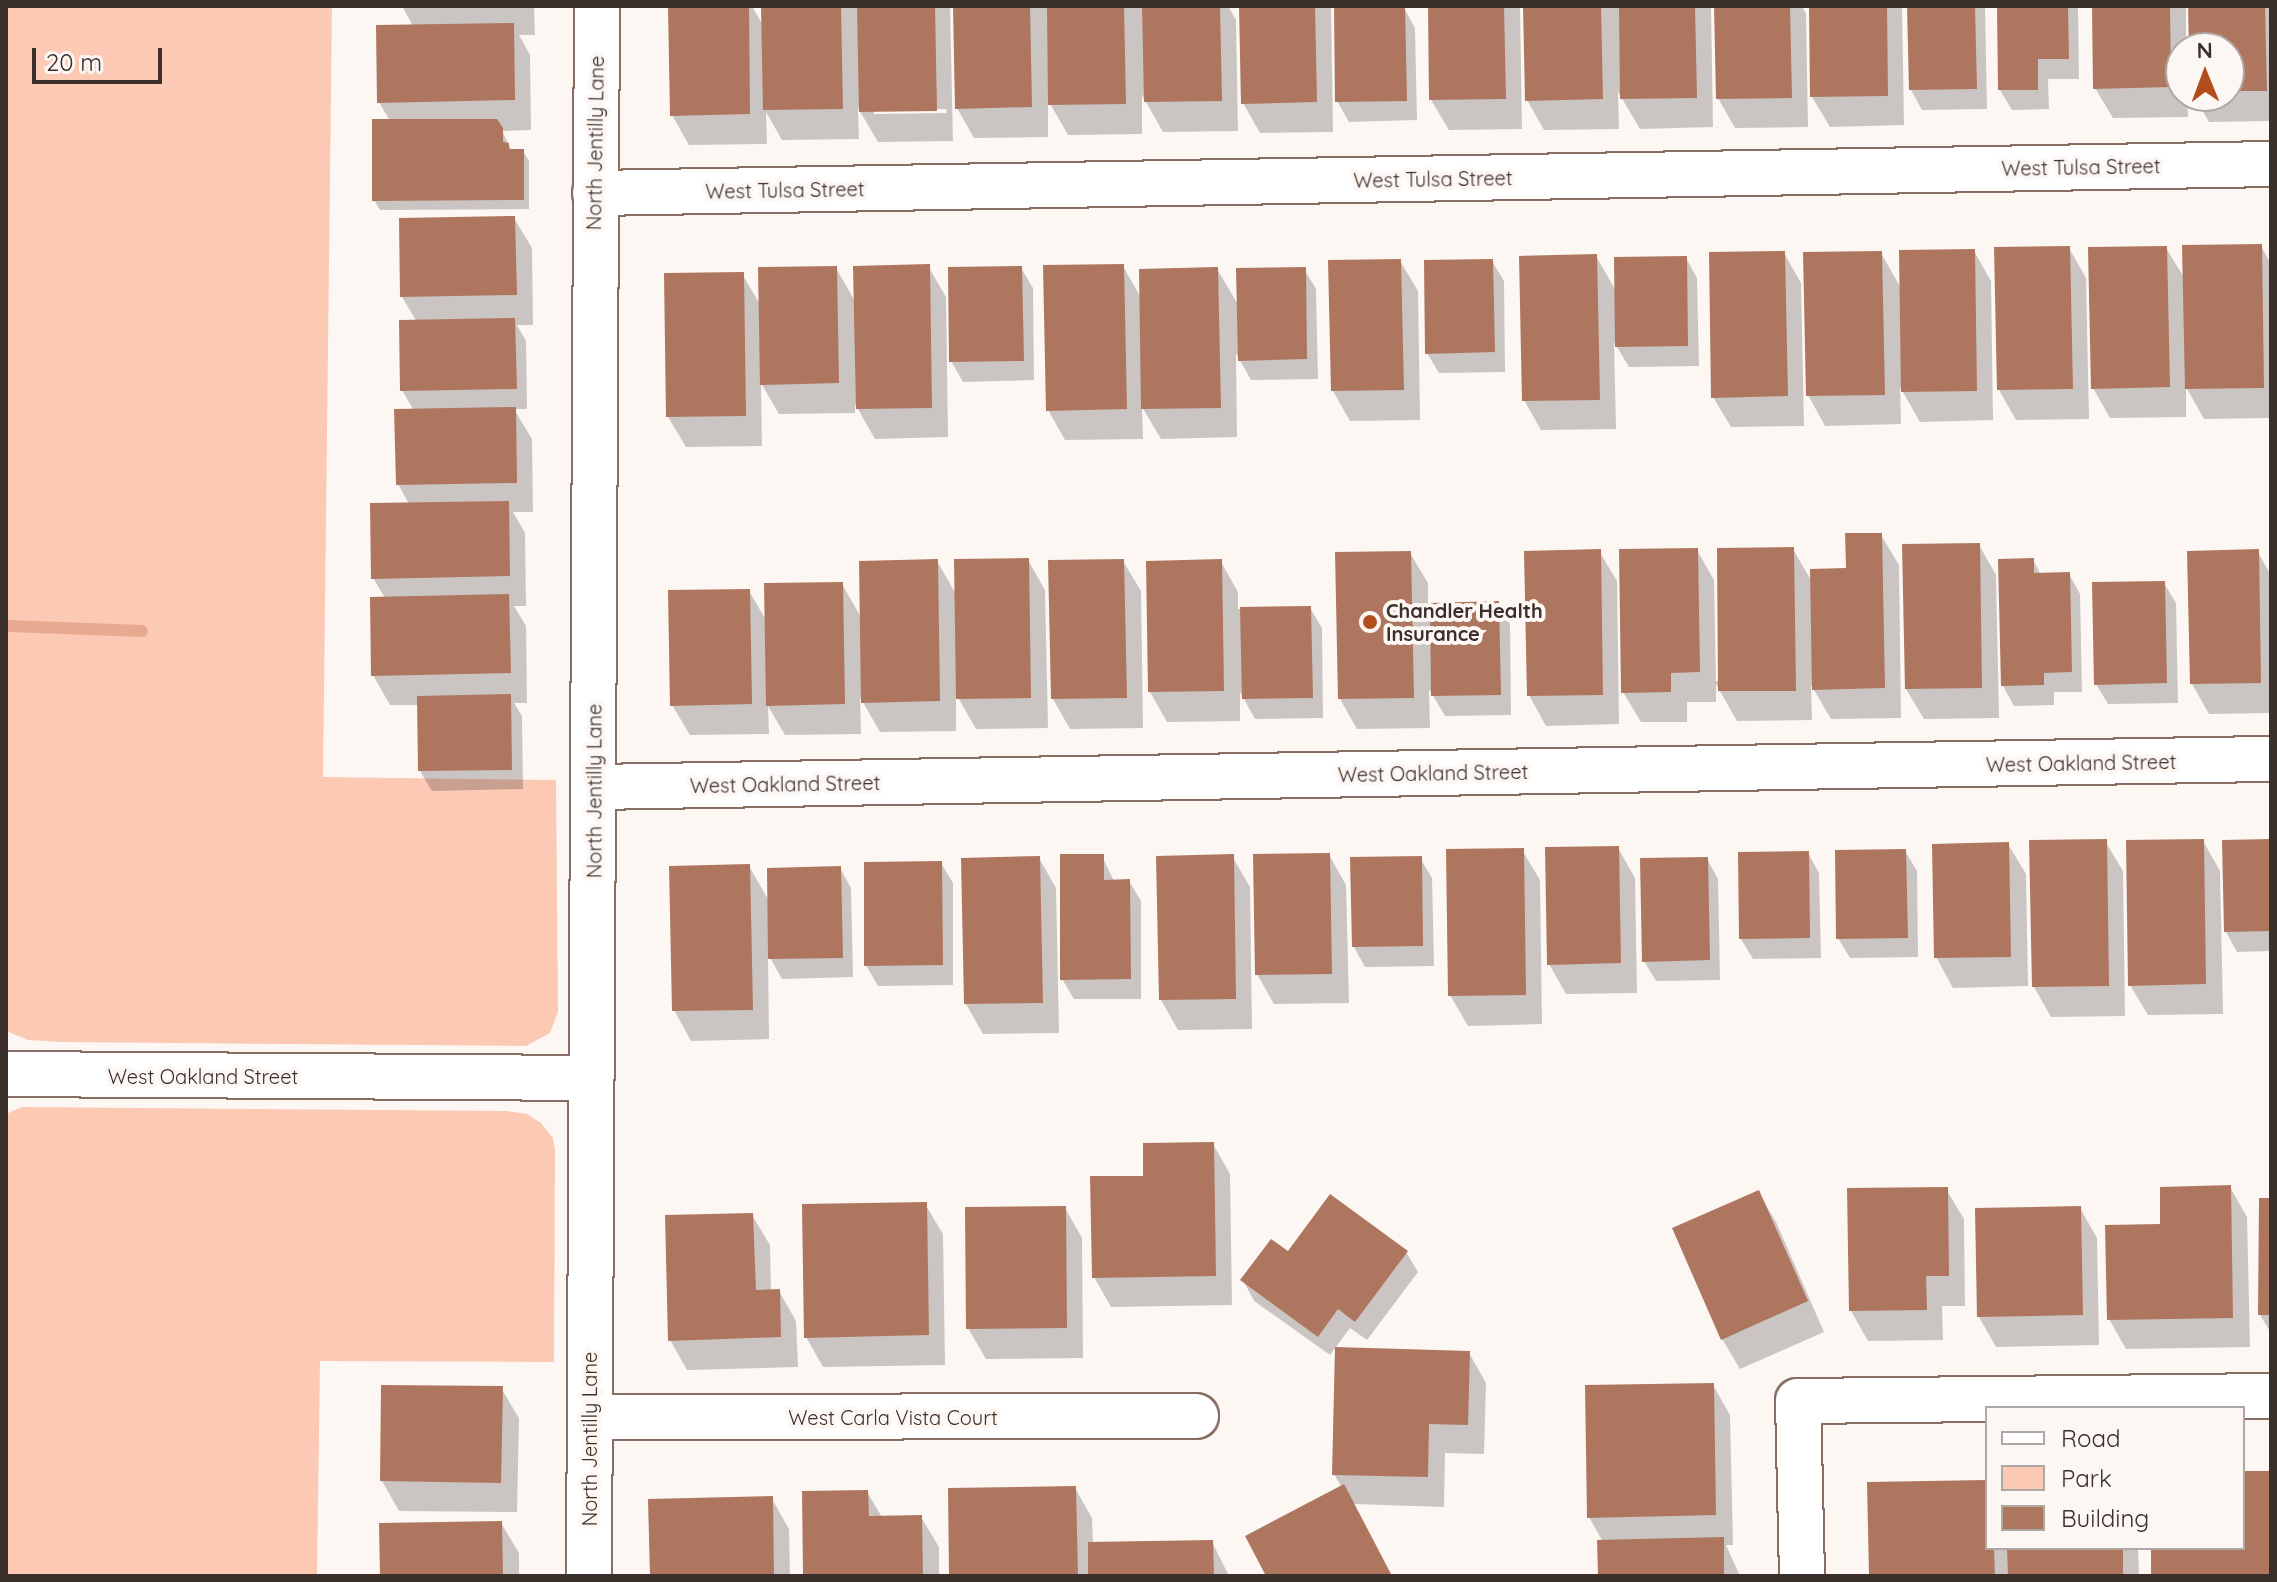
<!DOCTYPE html>
<html>
<head>
<meta charset="utf-8">
<style>
	body { margin:0 }
	#map { position:relative; width:2277px; height:1582px; overflow:hidden; background:#fdf7f4; font-family:Quicksand,sans-serif }
	div>[style] { position:absolute }
	.green>* { inset:0; background:#fcc9b4 }
	.shadow>* { inset:0; background:#0003 }
	.stream>* { height:12px; margin:-6px; padding:0 6px; transform-origin:6px; border-radius:6px; background:#e7aa91 }
	.building>* { inset:0; background:#ae765e }
	.roads { filter:drop-shadow(2px 0 #886d62) drop-shadow(-2px 0 #886d62) drop-shadow(0 2px #886d62) drop-shadow(0 -2px #886d62) }
	.minor>* { height:44px; margin:-22px; padding:0 22px; transform-origin:22px; border-radius:22px; background:#fff }
	.dots>* { width:22px; height:22px; translate:-50% -50%; box-sizing:border-box; border:4px solid #fdf7f4; border-radius:50% }
	span { translate:-50% -50%; white-space:nowrap; text-align:center; line-height:1.15; -webkit-text-stroke:8px #fdf7f4; paint-order:stroke }
	.street-label { font-size:20px; color:#3b2f2b }
	.poi-label { font-size:20px; color:#3b2f2b; font-weight:700 }
	.left { translate:0 -50%; text-align:left }
	.frame { position:absolute; inset:0; border:8px solid #3b2f2b; pointer-events:none }
	.legend { position:absolute; left:1985px; top:1406px; width:260px; height:144px; box-sizing:border-box; background:#fdf7f4; border:2px solid #afa7a4; margin:0; padding:10px 14px; list-style:none; font-size:24px; color:#3b2f2b }
	.legend li { display:flex; align-items:center; gap:16px; height:40px }
	.legend b { width:40px; border:2px solid #afa7a4 }
	.north { position:absolute; left:2165px; top:32px; width:80px; height:80px; box-sizing:border-box; background:#fdf7f4; border:2px solid #afa7a4; border-radius:50%; rotate:359deg; font-size:22px; font-weight:700; line-height:32px; text-align:center; color:#3b2f2b }
	.north::after { content:''; display:block; margin:auto; width:28px; height:36px; background:#b24d1d; clip-path:polygon(50% 0,100% 100%,50% 72%,0 100%) }
	.scale { position:absolute; left:32px; top:48px; width:130px; height:36px; box-sizing:border-box; border:4px solid #3b2f2b; border-top:0; padding-left:10px; font-size:24px; line-height:28px; white-space:nowrap; color:#3b2f2b; -webkit-text-stroke:6px #fdf7f4; paint-order:stroke }
</style>
</head>
<body>
<div id="map">
	<div class="green">
		<i style="clip-path:polygon(6px 6px,332px 6px,323px 777px,556px 780px,558px 1012px,550px 1033px,526px 1046px,62px 1042px,28px 1040px,6px 1031px)"></i>
		<i style="clip-path:polygon(22px 1107px,506px 1111px,527px 1114px,541px 1123px,553px 1138px,555px 1151px,554px 1362px,320px 1361px,317px 1576px,6px 1576px,6px 1114px)"></i>
	</div>
	<div class="shadow">
		<i style="clip-path:polygon(402px 6px,534px 6px,535px 35px,519px 35px,530px 55px,531px 130px,502px 131px,512px 151px,523px 151px,529px 161px,529px 209px,380px 210px,374px 200px,390px 121px,379px 102px,413px 26px)"></i>
		<i style="clip-path:polygon(evenodd,670px 6px,752px 6px,764px 27px,763px 6px,950px 6px,953px 141px,878px 142px,858px 108px,859px 139px,782px 140px,766px 112px,767px 144px,689px 145px,672px 115px,670px 6px,946px 109px,947px 113px,874px 114px,874px 110px,946px 109px)"></i>
		<i style="clip-path:polygon(955px 6px,1228px 6px,1236px 20px,1238px 131px,1163px 132px,1142px 95px,1142px 134px,1068px 135px,1048px 100px,1048px 137px,974px 138px,957px 108px)"></i>
		<i style="clip-path:polygon(1241px 6px,1331px 6px,1333px 132px,1260px 133px,1243px 103px)"></i>
		<i style="clip-path:polygon(1430px 6px,1520px 6px,1522px 129px,1449px 130px,1431px 100px)"></i>
		<i style="clip-path:polygon(1525px 6px,1711px 6px,1713px 127px,1640px 129px,1618px 92px,1619px 129px,1544px 130px,1527px 100px)"></i>
		<i style="clip-path:polygon(1716px 6px,1802px 6px,1806px 14px,1808px 127px,1735px 128px,1718px 98px)"></i>
		<i style="clip-path:polygon(1811px 6px,1902px 6px,1904px 125px,1830px 127px,1812px 97px)"></i>
		<i style="clip-path:polygon(1909px 6px,1985px 6px,1987px 109px,1922px 110px,1911px 90px)"></i>
		<i style="clip-path:polygon(1999px 6px,2078px 6px,2079px 79px,2048px 79px,2049px 109px,2012px 110px,2000px 90px)"></i>
		<i style="clip-path:polygon(2094px 6px,2186px 6px,2186px 48px,2181px 48px,2181px 96px,2187px 96px,2188px 117px,2113px 118px,2095px 88px)"></i>
		<i style="clip-path:polygon(2190px 6px,2271px 6px,2271px 121px,2209px 122px,2194px 96px,2229px 96px,2229px 48px,2191px 48px)"></i>
		<i style="clip-path:polygon(1404px 8px,1415px 28px,1417px 120px,1349px 122px,1337px 101px)"></i>
		<i style="clip-path:polygon(514px 218px,532px 248px,533px 325px,517px 325px,526px 341px,527px 409px,514px 409px,532px 439px,533px 512px,513px 512px,525px 533px,526px 606px,514px 606px,526px 626px,527px 703px,514px 703px,522px 716px,523px 789px,432px 791px,420px 771px,419px 705px,390px 705px,373px 675px,385px 598px,373px 578px,409px 504px,398px 484px,414px 411px,402px 390px,417px 322px,402px 297px)"></i>
		<i style="clip-path:polygon(2261px 246px,2271px 264px,2271px 418px,2204px 419px,2186px 387px,2186px 417px,2110px 418px,2093px 388px,2166px 248px,2185px 279px)"></i>
		<i style="clip-path:polygon(2069px 248px,2086px 278px,2089px 419px,2016px 420px,1999px 390px)"></i>
		<i style="clip-path:polygon(1974px 251px,1991px 281px,1993px 420px,1920px 422px,1900px 387px,1901px 424px,1825px 426px,1808px 395px,1881px 253px,1901px 288px)"></i>
		<i style="clip-path:polygon(1784px 253px,1801px 283px,1804px 426px,1731px 427px,1713px 397px)"></i>
		<i style="clip-path:polygon(1596px 256px,1616px 291px,1686px 258px,1697px 278px,1699px 366px,1629px 367px,1614px 342px,1616px 429px,1541px 430px,1524px 400px)"></i>
		<i style="clip-path:polygon(1400px 261px,1418px 291px,1420px 420px,1350px 421px,1333px 391px)"></i>
		<i style="clip-path:polygon(1492px 261px,1504px 281px,1505px 372px,1439px 373px,1427px 353px)"></i>
		<i style="clip-path:polygon(928px 266px,946px 297px,948px 437px,875px 439px,855px 404px,855px 413px,779px 414px,761px 383px,762px 446px,686px 447px,668px 417px,742px 274px,761px 306px,836px 268px,856px 303px)"></i>
		<i style="clip-path:polygon(1123px 266px,1141px 298px,1217px 269px,1239px 306px,1304px 269px,1316px 289px,1318px 379px,1251px 380px,1236px 353px,1237px 437px,1161px 439px,1142px 407px,1143px 439px,1065px 440px,1048px 410px)"></i>
		<i style="clip-path:polygon(1021px 268px,1033px 288px,1034px 380px,963px 382px,951px 361px)"></i>
		<i style="clip-path:polygon(1881px 535px,1899px 565px,1901px 718px,1831px 719px,1811px 685px,1812px 720px,1737px 721px,1716px 684px,1716px 702px,1687px 702px,1687px 722px,1641px 722px,1623px 692px,1697px 550px,1714px 580px,1716px 681px,1720px 681px,1793px 549px,1812px 582px,1848px 570px)"></i>
		<i style="clip-path:polygon(1979px 545px,1996px 575px,1999px 718px,1924px 719px,1906px 689px)"></i>
		<i style="clip-path:polygon(1599px 551px,1617px 581px,1619px 724px,1546px 726px,1529px 695px)"></i>
		<i style="clip-path:polygon(2257px 551px,2271px 575px,2271px 713px,2209px 714px,2192px 684px)"></i>
		<i style="clip-path:polygon(1410px 553px,1428px 583px,1428px 605px,1498px 603px,1510px 624px,1511px 715px,1445px 716px,1429px 689px,1430px 728px,1357px 729px,1340px 699px)"></i>
		<i style="clip-path:polygon(1028px 560px,1045px 590px,1048px 728px,976px 729px,956px 694px,956px 731px,880px 732px,860px 697px,861px 734px,785px 735px,768px 706px,769px 734px,690px 735px,672px 705px,749px 591px,766px 620px,842px 584px,862px 619px,937px 561px,957px 596px)"></i>
		<i style="clip-path:polygon(2033px 560px,2041px 575px,2069px 574px,2080px 594px,2082px 692px,2054px 692px,2054px 705px,2014px 706px,2003px 686px)"></i>
		<i style="clip-path:polygon(1123px 561px,1141px 591px,1143px 728px,1070px 729px,1053px 699px)"></i>
		<i style="clip-path:polygon(1221px 562px,1238px 592px,1238px 609px,1310px 608px,1322px 628px,1323px 718px,1255px 719px,1240px 692px,1240px 721px,1167px 722px,1150px 692px)"></i>
		<i style="clip-path:polygon(2164px 583px,2176px 603px,2178px 703px,2108px 704px,2096px 684px)"></i>
		<i style="clip-path:polygon(2105px 841px,2123px 871px,2125px 1016px,2051px 1017px,2034px 987px)"></i>
		<i style="clip-path:polygon(2203px 841px,2220px 871px,2223px 1014px,2148px 1015px,2130px 985px)"></i>
		<i style="clip-path:polygon(2271px 841px,2271px 951px,2237px 952px,2226px 932px)"></i>
		<i style="clip-path:polygon(2008px 844px,2026px 874px,2028px 986px,1953px 988px,1936px 957px)"></i>
		<i style="clip-path:polygon(1618px 848px,1635px 878px,1637px 993px,1566px 994px,1549px 964px)"></i>
		<i style="clip-path:polygon(1522px 850px,1540px 880px,1542px 1024px,1468px 1026px,1450px 995px)"></i>
		<i style="clip-path:polygon(1905px 851px,1917px 871px,1918px 957px,1850px 958px,1838px 938px)"></i>
		<i style="clip-path:polygon(1808px 853px,1819px 873px,1821px 958px,1753px 959px,1741px 939px)"></i>
		<i style="clip-path:polygon(1329px 855px,1346px 885px,1349px 1003px,1274px 1004px,1257px 974px)"></i>
		<i style="clip-path:polygon(1102px 856px,1114px 881px,1129px 881px,1141px 901px,1141px 999px,1074px 999px,1062px 979px)"></i>
		<i style="clip-path:polygon(1232px 856px,1250px 887px,1252px 1029px,1178px 1030px,1161px 1000px)"></i>
		<i style="clip-path:polygon(1039px 858px,1056px 888px,1059px 1033px,983px 1034px,966px 1004px)"></i>
		<i style="clip-path:polygon(1420px 858px,1432px 878px,1434px 966px,1365px 967px,1354px 947px)"></i>
		<i style="clip-path:polygon(1707px 859px,1718px 879px,1720px 980px,1656px 981px,1644px 961px)"></i>
		<i style="clip-path:polygon(941px 863px,953px 883px,953px 985px,878px 986px,866px 965px)"></i>
		<i style="clip-path:polygon(749px 866px,769px 901px,840px 868px,851px 888px,853px 977px,782px 979px,768px 954px,769px 1039px,691px 1041px,674px 1010px)"></i>
		<i style="clip-path:polygon(1213px 1144px,1230px 1174px,1232px 1305px,1111px 1307px,1094px 1277px,1145px 1177px)"></i>
		<i style="clip-path:polygon(2230px 1187px,2247px 1217px,2250px 1347px,2126px 1349px,2109px 1319px,2162px 1226px)"></i>
		<i style="clip-path:polygon(1946px 1189px,1964px 1219px,1965px 1306px,1942px 1306px,1943px 1340px,1868px 1341px,1851px 1311px)"></i>
		<i style="clip-path:polygon(1758px 1192px,1776px 1222px,1824px 1332px,1740px 1369px,1722px 1339px)"></i>
		<i style="clip-path:polygon(2271px 1200px,2271px 1333px,2260px 1315px)"></i>
		<i style="clip-path:polygon(925px 1204px,943px 1234px,945px 1365px,823px 1367px,806px 1337px)"></i>
		<i style="clip-path:polygon(1065px 1208px,1082px 1238px,1083px 1358px,986px 1359px,968px 1328px)"></i>
		<i style="clip-path:polygon(2080px 1208px,2097px 1238px,2099px 1345px,1996px 1347px,1979px 1317px)"></i>
		<i style="clip-path:polygon(752px 1215px,770px 1245px,771px 1292px,779px 1291px,796px 1321px,798px 1367px,687px 1370px,670px 1340px)"></i>
		<i style="clip-path:polygon(1406px 1252px,1418px 1272px,1367px 1340px,1350px 1328px,1330px 1355px,1254px 1301px,1243px 1280px,1288px 1254px)"></i>
		<i style="clip-path:polygon(1469px 1353px,1486px 1383px,1484px 1454px,1445px 1453px,1444px 1507px,1353px 1504px,1391px 1576px,1268px 1576px,1248px 1537px,1342px 1488px,1334px 1474px)"></i>
		<i style="clip-path:polygon(1713px 1385px,1730px 1415px,1733px 1545px,1726px 1545px,1740px 1576px,1600px 1576px,1603px 1542px,1589px 1517px)"></i>
		<i style="clip-path:polygon(501px 1388px,519px 1418px,517px 1512px,399px 1511px,382px 1481px)"></i>
		<i style="clip-path:polygon(1987px 1482px,1987px 1548px,2138px 1548px,2139px 1576px,1871px 1576px)"></i>
		<i style="clip-path:polygon(1075px 1488px,1092px 1518px,1093px 1544px,1212px 1542px,1229px 1576px,951px 1576px)"></i>
		<i style="clip-path:polygon(867px 1492px,882px 1517px,921px 1517px,939px 1547px,939px 1576px,805px 1576px)"></i>
		<i style="clip-path:polygon(772px 1499px,789px 1529px,790px 1576px,652px 1576px)"></i>
		<i style="clip-path:polygon(501px 1523px,519px 1553px,519px 1576px,382px 1576px)"></i>
	</div>
	<div class="stream">
		<i style="left:9px;top:626px;width:133px;rotate:2.2deg"></i>
	</div>
	<div class="building">
		<i style="clip-path:polygon(668px 6px,749px 6px,750px 114px,670px 116px)"></i>
		<i style="clip-path:polygon(761px 6px,841px 6px,843px 109px,763px 110px)"></i>
		<i style="clip-path:polygon(857px 6px,935px 6px,937px 111px,859px 112px)"></i>
		<i style="clip-path:polygon(953px 6px,1030px 6px,1032px 107px,955px 109px)"></i>
		<i style="clip-path:polygon(1047px 6px,1124px 6px,1126px 104px,1048px 105px)"></i>
		<i style="clip-path:polygon(1142px 6px,1220px 6px,1222px 101px,1144px 102px)"></i>
		<i style="clip-path:polygon(1239px 6px,1315px 6px,1317px 102px,1241px 104px)"></i>
		<i style="clip-path:polygon(1405px 6px,1407px 101px,1335px 102px,1334px 7px)"></i>
		<i style="clip-path:polygon(1428px 6px,1504px 6px,1506px 99px,1429px 100px)"></i>
		<i style="clip-path:polygon(1523px 6px,1601px 6px,1603px 99px,1525px 101px)"></i>
		<i style="clip-path:polygon(1619px 6px,1695px 6px,1697px 98px,1620px 99px)"></i>
		<i style="clip-path:polygon(1714px 6px,1790px 6px,1792px 98px,1716px 99px)"></i>
		<i style="clip-path:polygon(1809px 6px,1887px 6px,1888px 96px,1810px 97px)"></i>
		<i style="clip-path:polygon(1907px 6px,1975px 6px,1977px 89px,1909px 90px)"></i>
		<i style="clip-path:polygon(1997px 6px,2068px 6px,2069px 59px,2038px 59px,2038px 90px,1998px 90px)"></i>
		<i style="clip-path:polygon(2092px 6px,2170px 6px,2171px 87px,2093px 89px)"></i>
		<i style="clip-path:polygon(2188px 6px,2265px 6px,2267px 91px,2229px 91px,2229px 48px,2189px 48px)"></i>
		<i style="clip-path:polygon(514px 23px,515px 100px,377px 103px,376px 25px)"></i>
		<i style="clip-path:polygon(372px 119px,497px 119px,503px 128px,503px 142px,509px 143px,509px 149px,524px 149px,524px 200px,372px 201px)"></i>
		<i style="clip-path:polygon(515px 216px,517px 295px,400px 297px,399px 218px)"></i>
		<i style="clip-path:polygon(2262px 244px,2264px 388px,2185px 389px,2182px 245px)"></i>
		<i style="clip-path:polygon(2070px 246px,2073px 389px,1997px 390px,1994px 247px)"></i>
		<i style="clip-path:polygon(2167px 246px,2170px 387px,2091px 389px,2088px 247px)"></i>
		<i style="clip-path:polygon(1975px 249px,1977px 391px,1901px 392px,1899px 250px)"></i>
		<i style="clip-path:polygon(1785px 251px,1788px 396px,1711px 398px,1709px 252px)"></i>
		<i style="clip-path:polygon(1882px 251px,1885px 395px,1806px 396px,1803px 252px)"></i>
		<i style="clip-path:polygon(1597px 254px,1600px 400px,1522px 401px,1519px 256px)"></i>
		<i style="clip-path:polygon(1687px 256px,1688px 346px,1615px 347px,1614px 257px)"></i>
		<i style="clip-path:polygon(1401px 259px,1404px 390px,1331px 391px,1328px 260px)"></i>
		<i style="clip-path:polygon(1493px 259px,1495px 352px,1425px 354px,1424px 260px)"></i>
		<i style="clip-path:polygon(930px 264px,932px 408px,856px 409px,853px 266px)"></i>
		<i style="clip-path:polygon(1124px 264px,1127px 409px,1046px 411px,1043px 265px)"></i>
		<i style="clip-path:polygon(837px 266px,839px 383px,760px 385px,758px 267px)"></i>
		<i style="clip-path:polygon(1022px 266px,1024px 361px,949px 362px,948px 267px)"></i>
		<i style="clip-path:polygon(1218px 267px,1221px 408px,1141px 409px,1139px 269px)"></i>
		<i style="clip-path:polygon(1306px 267px,1307px 359px,1238px 361px,1236px 268px)"></i>
		<i style="clip-path:polygon(744px 272px,746px 416px,666px 417px,664px 273px)"></i>
		<i style="clip-path:polygon(515px 318px,517px 389px,400px 391px,399px 320px)"></i>
		<i style="clip-path:polygon(516px 407px,517px 483px,396px 485px,394px 409px)"></i>
		<i style="clip-path:polygon(509px 501px,510px 576px,371px 579px,370px 503px)"></i>
		<i style="clip-path:polygon(1845px 533px,1882px 533px,1885px 688px,1812px 690px,1810px 569px,1846px 568px)"></i>
		<i style="clip-path:polygon(1980px 543px,1982px 688px,1905px 689px,1902px 544px)"></i>
		<i style="clip-path:polygon(1794px 547px,1796px 691px,1718px 691px,1717px 548px)"></i>
		<i style="clip-path:polygon(1698px 548px,1700px 672px,1671px 673px,1671px 692px,1621px 693px,1619px 549px)"></i>
		<i style="clip-path:polygon(1601px 549px,1603px 695px,1527px 696px,1524px 551px)"></i>
		<i style="clip-path:polygon(2259px 549px,2261px 683px,2190px 684px,2187px 551px)"></i>
		<i style="clip-path:polygon(1411px 551px,1414px 698px,1338px 699px,1335px 552px)"></i>
		<i style="clip-path:polygon(1029px 558px,1031px 698px,956px 699px,954px 559px)"></i>
		<i style="clip-path:polygon(2034px 558px,2034px 573px,2070px 572px,2072px 672px,2044px 673px,2044px 685px,2001px 686px,1998px 559px)"></i>
		<i style="clip-path:polygon(938px 559px,940px 701px,861px 703px,859px 561px)"></i>
		<i style="clip-path:polygon(1124px 559px,1127px 698px,1051px 699px,1048px 560px)"></i>
		<i style="clip-path:polygon(1222px 559px,1224px 691px,1148px 692px,1146px 561px)"></i>
		<i style="clip-path:polygon(2165px 581px,2167px 683px,2094px 685px,2092px 582px)"></i>
		<i style="clip-path:polygon(843px 582px,845px 704px,766px 706px,764px 583px)"></i>
		<i style="clip-path:polygon(750px 589px,752px 704px,670px 706px,668px 590px)"></i>
		<i style="clip-path:polygon(509px 594px,511px 673px,371px 676px,370px 597px)"></i>
		<i style="clip-path:polygon(1499px 601px,1501px 695px,1431px 696px,1430px 603px)"></i>
		<i style="clip-path:polygon(1311px 606px,1313px 698px,1242px 699px,1240px 607px)"></i>
		<i style="clip-path:polygon(511px 694px,512px 770px,418px 771px,417px 696px)"></i>
		<i style="clip-path:polygon(2107px 839px,2109px 986px,2032px 987px,2029px 840px)"></i>
		<i style="clip-path:polygon(2204px 839px,2206px 984px,2128px 986px,2126px 840px)"></i>
		<i style="clip-path:polygon(2271px 839px,2271px 931px,2224px 932px,2222px 840px)"></i>
		<i style="clip-path:polygon(2009px 842px,2011px 957px,1934px 958px,1932px 844px)"></i>
		<i style="clip-path:polygon(1619px 846px,1621px 963px,1547px 965px,1545px 847px)"></i>
		<i style="clip-path:polygon(1524px 848px,1526px 995px,1448px 996px,1446px 849px)"></i>
		<i style="clip-path:polygon(1906px 849px,1908px 938px,1836px 939px,1835px 850px)"></i>
		<i style="clip-path:polygon(1809px 851px,1810px 938px,1739px 939px,1738px 852px)"></i>
		<i style="clip-path:polygon(1330px 853px,1332px 974px,1255px 975px,1253px 854px)"></i>
		<i style="clip-path:polygon(1060px 854px,1104px 854px,1104px 880px,1130px 879px,1131px 979px,1060px 980px)"></i>
		<i style="clip-path:polygon(1234px 854px,1236px 999px,1159px 1000px,1156px 856px)"></i>
		<i style="clip-path:polygon(1040px 856px,1043px 1003px,964px 1004px,961px 858px)"></i>
		<i style="clip-path:polygon(1422px 856px,1423px 946px,1352px 947px,1350px 857px)"></i>
		<i style="clip-path:polygon(1708px 857px,1710px 960px,1642px 962px,1640px 858px)"></i>
		<i style="clip-path:polygon(942px 861px,943px 965px,864px 966px,864px 862px)"></i>
		<i style="clip-path:polygon(750px 864px,753px 1010px,672px 1011px,669px 866px)"></i>
		<i style="clip-path:polygon(841px 866px,843px 958px,768px 959px,767px 868px)"></i>
		<i style="clip-path:polygon(1214px 1142px,1216px 1276px,1092px 1278px,1090px 1176px,1143px 1176px,1143px 1143px)"></i>
		<i style="clip-path:polygon(2231px 1185px,2233px 1318px,2107px 1320px,2105px 1225px,2160px 1224px,2160px 1187px)"></i>
		<i style="clip-path:polygon(1948px 1187px,1949px 1276px,1926px 1276px,1927px 1310px,1849px 1311px,1847px 1188px)"></i>
		<i style="clip-path:polygon(1759px 1190px,1808px 1301px,1721px 1340px,1672px 1228px)"></i>
		<i style="clip-path:polygon(1330px 1194px,1408px 1251px,1355px 1322px,1338px 1309px,1318px 1337px,1240px 1280px,1271px 1239px,1288px 1251px)"></i>
		<i style="clip-path:polygon(2259px 1198px,2271px 1198px,2271px 1315px,2258px 1315px)"></i>
		<i style="clip-path:polygon(927px 1202px,929px 1335px,804px 1338px,802px 1204px)"></i>
		<i style="clip-path:polygon(1066px 1206px,1067px 1328px,966px 1329px,965px 1207px)"></i>
		<i style="clip-path:polygon(2081px 1206px,2083px 1315px,1977px 1317px,1975px 1208px)"></i>
		<i style="clip-path:polygon(753px 1213px,756px 1290px,780px 1289px,781px 1337px,668px 1341px,665px 1215px)"></i>
		<i style="clip-path:polygon(1335px 1347px,1470px 1351px,1468px 1425px,1429px 1424px,1428px 1477px,1332px 1475px)"></i>
		<i style="clip-path:polygon(1714px 1383px,1716px 1515px,1587px 1518px,1585px 1385px)"></i>
		<i style="clip-path:polygon(381px 1385px,503px 1386px,501px 1483px,380px 1481px)"></i>
		<i style="clip-path:polygon(2243px 1471px,2271px 1471px,2271px 1576px,2151px 1576px,2151px 1548px,2243px 1548px)"></i>
		<i style="clip-path:polygon(1987px 1480px,1987px 1548px,1994px 1548px,1995px 1576px,1869px 1576px,1867px 1482px)"></i>
		<i style="clip-path:polygon(1344px 1484px,1391px 1574px,1266px 1576px,1245px 1536px)"></i>
		<i style="clip-path:polygon(1076px 1486px,1078px 1576px,949px 1576px,948px 1488px)"></i>
		<i style="clip-path:polygon(868px 1490px,869px 1516px,922px 1515px,923px 1576px,803px 1576px,802px 1491px)"></i>
		<i style="clip-path:polygon(773px 1496px,774px 1576px,650px 1576px,648px 1499px)"></i>
		<i style="clip-path:polygon(502px 1521px,503px 1576px,380px 1576px,379px 1523px)"></i>
		<i style="clip-path:polygon(1724px 1537px,1724px 1576px,1598px 1576px,1597px 1540px)"></i>
		<i style="clip-path:polygon(1213px 1540px,1214px 1576px,1088px 1576px,1088px 1542px)"></i>
		<i style="clip-path:polygon(2007px 1548px,2123px 1548px,2123px 1576px,2008px 1576px)"></i>
	</div>
	<div class="roads">
		<div class="minor">
			<i style="left:595px;top:193px;width:1676px;rotate:-0.99deg"></i>
			<i style="left:594px;top:787px;width:1677px;rotate:-0.96deg"></i>
			<i style="left:6px;top:1074px;width:585px;rotate:0.39deg"></i>
			<i style="left:590px;top:1417px;width:606px;rotate:-0.09deg"></i>
			<i style="left:589px;top:1576px;width:1570px;rotate:-89.71deg"></i>
			<i style="left:1802px;top:1576px;width:175px;rotate:-91.3deg"></i>
			<i style="left:1798px;top:1401px;width:473px;rotate:-0.6deg"></i>
		</div>
	</div>
	<div class="dots">
		<i style="left:1370px;top:622px;background:#b24d1d"></i>
	</div>
	<div class="street-label">
		<span style="left:595px;top:143px;rotate:-89deg">North Jentilly Lane</span>
		<span style="left:2081px;top:167px;rotate:-1deg">West Tulsa Street</span>
		<span style="left:1433px;top:179px;rotate:-1deg">West Tulsa Street</span>
		<span style="left:785px;top:190px;rotate:-1deg">West Tulsa Street</span>
		<span style="left:2081px;top:763px;rotate:-1deg">West Oakland Street</span>
		<span style="left:1433px;top:773px;rotate:-1deg">West Oakland Street</span>
		<span style="left:785px;top:784px;rotate:-1deg">West Oakland Street</span>
		<span style="left:594px;top:791px;rotate:-90deg">North Jentilly Lane</span>
		<span style="left:203px;top:1076px">West Oakland Street</span>
		<span style="left:893px;top:1417px">West Carla Vista Court</span>
		<span style="left:589px;top:1439px;rotate:-90deg">North Jentilly Lane</span>
	</div>
	<div class="poi-label">
		<span class="left" style="left:1386px;top:622px">Chandler Health<br>Insurance</span>
	</div>
	<div class="frame"></div>
	<ul class="legend">
	<li><b style="height:10px;background:#fff"></b>Road</li>
	<li><b style="height:22px;background:#fcc9b4"></b>Park</li>
	<li><b style="height:22px;background:#ae765e"></b>Building</li>
	</ul>
	<div class="north">N</div>
	<div class="scale">20 m</div>
</div>
</body>
</html>
